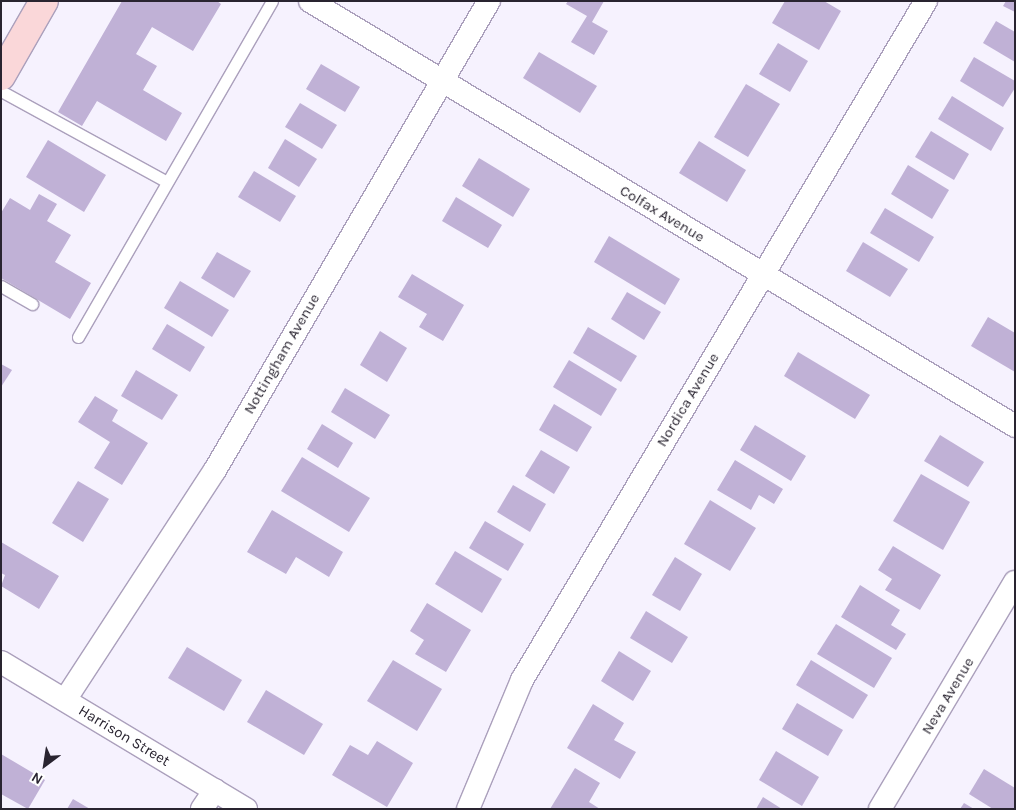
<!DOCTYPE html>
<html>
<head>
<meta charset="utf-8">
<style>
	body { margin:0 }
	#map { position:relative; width:1016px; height:810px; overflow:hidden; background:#f6f2fe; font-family:Karla,sans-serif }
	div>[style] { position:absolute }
	.building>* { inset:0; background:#c0b1d6 }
	.roads { filter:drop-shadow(1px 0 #aba0bc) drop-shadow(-1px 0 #aba0bc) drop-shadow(0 1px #aba0bc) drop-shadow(0 -1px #aba0bc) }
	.service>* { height:11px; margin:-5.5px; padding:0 5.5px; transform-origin:5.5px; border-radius:5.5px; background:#fff }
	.minor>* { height:22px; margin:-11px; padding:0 11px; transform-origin:11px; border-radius:11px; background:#fff }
	.primary>* { height:28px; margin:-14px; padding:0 14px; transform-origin:14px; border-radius:14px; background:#fad7d9 }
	span { translate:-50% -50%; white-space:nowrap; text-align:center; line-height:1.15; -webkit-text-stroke:4.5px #fff; paint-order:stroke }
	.street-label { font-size:15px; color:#292430 }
	.frame { position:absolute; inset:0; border:2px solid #292430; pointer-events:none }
	.north { position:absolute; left:20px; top:740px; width:50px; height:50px; -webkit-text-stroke:4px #fff; paint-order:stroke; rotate:211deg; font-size:14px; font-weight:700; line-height:20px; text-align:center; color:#292430 }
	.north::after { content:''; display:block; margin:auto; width:18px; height:22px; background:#292430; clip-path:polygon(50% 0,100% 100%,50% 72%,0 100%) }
</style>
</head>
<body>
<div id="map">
	<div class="building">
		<i style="clip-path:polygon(122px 1px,217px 1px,221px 4px,193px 51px,152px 27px,136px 54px,157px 66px,143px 90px,182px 113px,166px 141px,97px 101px,82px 126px,58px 112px)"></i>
		<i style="clip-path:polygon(568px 1px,604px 1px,592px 22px,608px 31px,594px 55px,571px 42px,587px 16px,566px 4px)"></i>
		<i style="clip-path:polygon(785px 1px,824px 1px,841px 11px,819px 50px,772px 23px)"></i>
		<i style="clip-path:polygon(1006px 1px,1015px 1px,1015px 12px,1003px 6px)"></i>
		<i style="clip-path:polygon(996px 21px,1015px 32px,1015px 62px,983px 43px)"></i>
		<i style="clip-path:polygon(778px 43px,808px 61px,790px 92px,759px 74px)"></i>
		<i style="clip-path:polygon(539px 52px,597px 86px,580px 113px,523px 78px)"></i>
		<i style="clip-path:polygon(974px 57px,1015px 81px,1015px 88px,1003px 107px,960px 81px)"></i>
		<i style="clip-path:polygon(321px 64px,360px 87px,345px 112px,306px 89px)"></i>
		<i style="clip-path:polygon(746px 84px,780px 104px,748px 157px,714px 137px)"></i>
		<i style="clip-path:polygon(952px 96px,1004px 128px,991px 151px,938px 119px)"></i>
		<i style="clip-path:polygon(300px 103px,337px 125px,322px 149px,285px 127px)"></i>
		<i style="clip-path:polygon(931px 131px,969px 154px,954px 180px,915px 157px)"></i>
		<i style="clip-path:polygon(285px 139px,317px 159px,299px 187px,268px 168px)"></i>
		<i style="clip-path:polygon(48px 140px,106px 175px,84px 212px,26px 177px)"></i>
		<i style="clip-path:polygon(699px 141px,746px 170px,727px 202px,679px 173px)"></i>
		<i style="clip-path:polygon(479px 158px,530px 189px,513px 217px,462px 186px)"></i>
		<i style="clip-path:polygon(908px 165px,949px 190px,932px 219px,891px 194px)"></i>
		<i style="clip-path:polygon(254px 171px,296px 196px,280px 222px,238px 197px)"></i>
		<i style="clip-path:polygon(39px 194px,57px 204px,47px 221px,71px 235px,55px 262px,91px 283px,70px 319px,1px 278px,1px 213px,10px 198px,30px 210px)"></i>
		<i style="clip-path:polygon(456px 197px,502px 225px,488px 248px,442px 221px)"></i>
		<i style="clip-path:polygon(885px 208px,934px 237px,919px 262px,870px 233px)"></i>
		<i style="clip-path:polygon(609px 236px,680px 279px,665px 305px,594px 262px)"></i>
		<i style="clip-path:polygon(863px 242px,908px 269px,890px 297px,846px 271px)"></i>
		<i style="clip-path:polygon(217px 252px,251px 271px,234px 298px,201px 278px)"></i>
		<i style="clip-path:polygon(412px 274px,464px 305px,443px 341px,419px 327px,427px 314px,398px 297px)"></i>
		<i style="clip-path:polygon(180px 281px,229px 310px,212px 337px,164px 308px)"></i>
		<i style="clip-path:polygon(627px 292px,661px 312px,644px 340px,611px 319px)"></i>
		<i style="clip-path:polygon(988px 317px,1015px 333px,1015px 372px,971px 346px)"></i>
		<i style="clip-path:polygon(167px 324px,205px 347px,190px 372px,152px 349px)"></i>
		<i style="clip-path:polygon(588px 327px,637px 356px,621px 382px,573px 353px)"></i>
		<i style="clip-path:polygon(380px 331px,407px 348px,387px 382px,360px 365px)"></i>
		<i style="clip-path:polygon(798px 352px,870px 395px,855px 419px,784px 376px)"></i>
		<i style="clip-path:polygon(569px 360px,617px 389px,601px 416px,553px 387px)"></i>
		<i style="clip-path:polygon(1px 364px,12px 370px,1px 387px)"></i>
		<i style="clip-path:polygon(136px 370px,178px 395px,162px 420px,121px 396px)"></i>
		<i style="clip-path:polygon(345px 388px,390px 415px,375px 439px,331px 412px)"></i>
		<i style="clip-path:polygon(95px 396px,118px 410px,112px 421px,148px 443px,122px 485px,94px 468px,110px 442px,78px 422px)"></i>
		<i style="clip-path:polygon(554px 404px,592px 427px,577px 452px,539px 430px)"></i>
		<i style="clip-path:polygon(322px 424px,353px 443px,338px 468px,307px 449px)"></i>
		<i style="clip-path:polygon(755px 425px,806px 456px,791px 481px,740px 450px)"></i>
		<i style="clip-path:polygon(940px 435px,984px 462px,968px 487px,924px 461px)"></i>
		<i style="clip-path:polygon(541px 450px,570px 467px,554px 494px,525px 476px)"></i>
		<i style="clip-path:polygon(302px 457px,370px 498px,349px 532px,281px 491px)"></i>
		<i style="clip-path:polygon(735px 460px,783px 489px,774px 504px,759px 495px,751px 510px,717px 490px)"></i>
		<i style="clip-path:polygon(921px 474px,970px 502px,943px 550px,893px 521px)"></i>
		<i style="clip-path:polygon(78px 481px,109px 499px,83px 542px,52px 523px)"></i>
		<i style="clip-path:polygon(513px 485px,546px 504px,530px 532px,497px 512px)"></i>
		<i style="clip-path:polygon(710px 500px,756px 528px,730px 571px,684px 544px)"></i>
		<i style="clip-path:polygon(272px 510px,343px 552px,329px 577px,296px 557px,286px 574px,247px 552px)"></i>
		<i style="clip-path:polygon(485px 521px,524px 544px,508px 571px,469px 548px)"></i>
		<i style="clip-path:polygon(1px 542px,59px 576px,39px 609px,1px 586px,5px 575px,1px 573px)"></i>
		<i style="clip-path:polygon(893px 546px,941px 575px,920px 610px,885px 590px,892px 579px,878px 570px)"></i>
		<i style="clip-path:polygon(455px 551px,502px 579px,482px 613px,435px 584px)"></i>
		<i style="clip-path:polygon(675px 557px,702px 574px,680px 611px,652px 595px)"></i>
		<i style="clip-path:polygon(860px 585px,900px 610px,891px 625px,906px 634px,896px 650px,841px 617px)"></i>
		<i style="clip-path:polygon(427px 603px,471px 630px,446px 672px,415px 654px,424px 640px,410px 631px)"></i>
		<i style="clip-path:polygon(646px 611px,688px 637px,672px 663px,630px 638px)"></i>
		<i style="clip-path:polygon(836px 624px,892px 658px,874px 688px,817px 654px)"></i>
		<i style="clip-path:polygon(187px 647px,242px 680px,224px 711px,168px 678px)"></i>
		<i style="clip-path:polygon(619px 651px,651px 671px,633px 701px,601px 681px)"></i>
		<i style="clip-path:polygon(393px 660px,442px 689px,417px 731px,367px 701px)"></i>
		<i style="clip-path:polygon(811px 660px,868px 695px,853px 719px,796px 685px)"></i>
		<i style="clip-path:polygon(266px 690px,323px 724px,304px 755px,247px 722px)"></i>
		<i style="clip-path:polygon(797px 703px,843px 730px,828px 756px,782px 729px)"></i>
		<i style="clip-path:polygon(593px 704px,624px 723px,614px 740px,636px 752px,620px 779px,567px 748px)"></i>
		<i style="clip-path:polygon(377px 741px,413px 763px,387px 807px,332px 775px,350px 745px,368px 755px)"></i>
		<i style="clip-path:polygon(776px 751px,819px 777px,802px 806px,759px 780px)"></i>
		<i style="clip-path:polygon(1px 754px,45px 780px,28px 809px,1px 794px)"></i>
		<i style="clip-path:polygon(575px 768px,600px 783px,589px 802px,600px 809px,550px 809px)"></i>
		<i style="clip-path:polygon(984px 769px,1015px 788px,1015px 809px,993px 809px,969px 794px)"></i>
		<i style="clip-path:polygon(763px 797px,782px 809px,756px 809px)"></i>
		<i style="clip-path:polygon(73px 799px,90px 809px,67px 809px)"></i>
		<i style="clip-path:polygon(964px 803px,974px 809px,960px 809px)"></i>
	</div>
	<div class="roads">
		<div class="service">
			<i style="left:1px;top:91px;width:189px;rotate:28.7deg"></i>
			<i style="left:1px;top:286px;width:36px;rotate:30deg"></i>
			<i style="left:78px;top:337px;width:388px;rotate:-60deg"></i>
		</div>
		<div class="minor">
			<i style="left:310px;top:1px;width:823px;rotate:31.08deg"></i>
			<i style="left:1px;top:662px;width:286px;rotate:31deg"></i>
			<i style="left:65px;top:700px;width:275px;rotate:-56.9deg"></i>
			<i style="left:215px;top:470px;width:543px;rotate:-59.71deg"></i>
			<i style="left:202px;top:809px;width:23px;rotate:-56deg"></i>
			<i style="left:468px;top:809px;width:140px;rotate:-67.3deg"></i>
			<i style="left:522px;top:680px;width:790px;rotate:-59.25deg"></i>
			<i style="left:880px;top:809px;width:264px;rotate:-59.3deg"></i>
		</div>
		<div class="primary">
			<i style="left:1px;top:76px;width:86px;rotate:-60.2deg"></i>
		</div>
	</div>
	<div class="street-label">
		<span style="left:662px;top:214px;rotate:31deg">Colfax Avenue</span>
		<span style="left:282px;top:354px;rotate:-60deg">Nottingham Avenue</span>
		<span style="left:688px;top:400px;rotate:-59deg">Nordica Avenue</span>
		<span style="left:948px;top:696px;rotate:-59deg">Neva Avenue</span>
		<span style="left:124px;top:736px;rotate:31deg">Harrison Street</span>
	</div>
	<div class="frame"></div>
	<div class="north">N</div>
</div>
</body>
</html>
